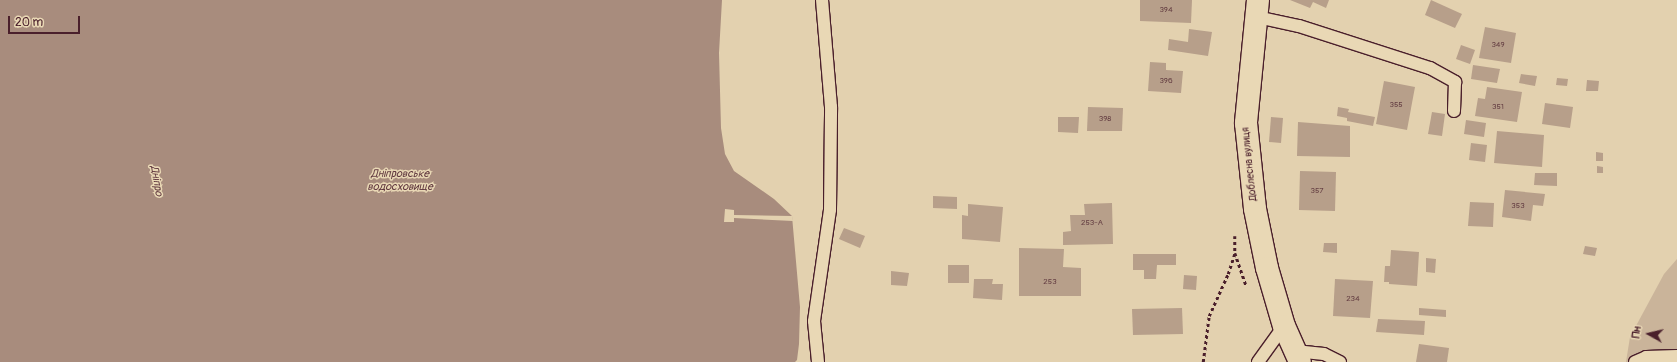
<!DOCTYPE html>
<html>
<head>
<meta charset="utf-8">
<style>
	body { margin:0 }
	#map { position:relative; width:1677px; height:362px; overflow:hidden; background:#e3d1af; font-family:Pangolin,sans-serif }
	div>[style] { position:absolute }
	.green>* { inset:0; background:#cab49a }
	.water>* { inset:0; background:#a88c7d }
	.pier>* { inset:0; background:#e3d1af }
	.building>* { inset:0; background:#b79f8a }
	.path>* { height:2.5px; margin-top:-1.25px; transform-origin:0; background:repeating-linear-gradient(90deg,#4a1f2b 0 3px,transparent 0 6px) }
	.roads { filter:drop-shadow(1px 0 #4a1f2b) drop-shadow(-1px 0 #4a1f2b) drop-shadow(0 1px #4a1f2b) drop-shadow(0 -1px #4a1f2b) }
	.service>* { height:12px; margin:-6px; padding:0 6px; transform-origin:6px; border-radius:6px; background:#e9d8b5 }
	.tertiary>* { height:22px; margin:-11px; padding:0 11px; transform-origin:11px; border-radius:11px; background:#e9d8b5 }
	span { translate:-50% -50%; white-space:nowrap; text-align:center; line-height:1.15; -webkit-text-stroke:3px #e9d8b5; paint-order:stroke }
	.number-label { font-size:8px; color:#653f43 }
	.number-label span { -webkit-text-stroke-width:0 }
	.street-label { font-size:10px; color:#4a1f2b }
	.water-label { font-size:11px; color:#623a40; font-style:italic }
	.north { position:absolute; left:1629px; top:314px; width:40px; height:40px; -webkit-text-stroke:3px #e9d8b5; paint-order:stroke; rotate:278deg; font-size:11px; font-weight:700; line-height:16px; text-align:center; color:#4a1f2b }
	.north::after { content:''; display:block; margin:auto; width:14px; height:18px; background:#4a1f2b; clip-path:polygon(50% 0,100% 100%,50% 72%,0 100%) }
	.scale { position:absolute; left:8px; top:16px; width:72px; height:18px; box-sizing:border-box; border:2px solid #4a1f2b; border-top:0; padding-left:5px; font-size:12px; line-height:14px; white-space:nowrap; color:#4a1f2b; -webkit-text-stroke:3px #e9d8b5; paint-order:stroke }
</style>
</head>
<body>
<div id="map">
	<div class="green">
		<i style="clip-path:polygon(1677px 259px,1677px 362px,1626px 362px,1630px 337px,1664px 274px)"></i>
	</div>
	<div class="water">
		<i style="clip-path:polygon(0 0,722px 0,719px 53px,721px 128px,725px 154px,734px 171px,774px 199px,792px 216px,800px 307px,799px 344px,797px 360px,795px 362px,0 362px)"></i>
	</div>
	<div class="pier">
		<i style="clip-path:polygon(725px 209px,734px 210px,734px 215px,792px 216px,793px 221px,734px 218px,734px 222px,724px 222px)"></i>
	</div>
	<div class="building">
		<i style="clip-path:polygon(1140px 0,1192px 0,1191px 23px,1140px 21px)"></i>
		<i style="clip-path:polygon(1290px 0,1329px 0,1326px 8px,1313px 2px,1310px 8px)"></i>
		<i style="clip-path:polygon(1431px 0,1462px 14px,1455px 28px,1425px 15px)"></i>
		<i style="clip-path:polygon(1485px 27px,1516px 33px,1511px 63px,1479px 58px)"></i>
		<i style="clip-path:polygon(1189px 29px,1212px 32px,1208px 56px,1168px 50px,1169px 39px,1188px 42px)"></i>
		<i style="clip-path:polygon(1461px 45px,1475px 50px,1470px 64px,1456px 59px)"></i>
		<i style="clip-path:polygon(1150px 62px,1166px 63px,1166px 70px,1183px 71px,1181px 93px,1148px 91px)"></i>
		<i style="clip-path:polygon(1473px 65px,1500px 69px,1497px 83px,1471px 79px)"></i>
		<i style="clip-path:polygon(1521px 74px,1537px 76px,1535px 86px,1519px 83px)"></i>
		<i style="clip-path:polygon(1557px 78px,1568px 79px,1567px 86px,1556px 85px)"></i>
		<i style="clip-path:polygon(1587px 80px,1599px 81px,1598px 91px,1586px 91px)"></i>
		<i style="clip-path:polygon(1384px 81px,1415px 87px,1407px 130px,1376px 124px)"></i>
		<i style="clip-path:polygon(1487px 87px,1522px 92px,1517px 122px,1475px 116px,1478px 98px,1485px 99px)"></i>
		<i style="clip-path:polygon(1545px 103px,1573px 107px,1570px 128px,1542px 124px)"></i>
		<i style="clip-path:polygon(1088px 107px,1123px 108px,1122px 131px,1087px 131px)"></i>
		<i style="clip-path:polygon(1338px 107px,1349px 109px,1348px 112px,1375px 117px,1373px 126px,1347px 121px,1347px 118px,1337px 116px)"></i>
		<i style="clip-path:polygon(1432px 112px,1445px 114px,1442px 136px,1428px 134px)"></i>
		<i style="clip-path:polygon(1058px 117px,1079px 117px,1078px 133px,1058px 132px)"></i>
		<i style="clip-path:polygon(1271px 117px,1283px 118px,1281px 143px,1269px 142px)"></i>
		<i style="clip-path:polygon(1466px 120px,1486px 123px,1484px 137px,1464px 134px)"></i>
		<i style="clip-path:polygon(1298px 122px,1350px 126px,1350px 157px,1297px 156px)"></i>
		<i style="clip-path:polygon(1497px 131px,1544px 135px,1542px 167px,1494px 163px)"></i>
		<i style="clip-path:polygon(1471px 143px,1487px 145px,1485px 162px,1469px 160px)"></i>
		<i style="clip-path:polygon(1596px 152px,1603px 153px,1603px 161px,1596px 161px)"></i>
		<i style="clip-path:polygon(1597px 166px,1603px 167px,1603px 173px,1597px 173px)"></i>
		<i style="clip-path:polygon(1300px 171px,1336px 172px,1335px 211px,1299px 210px)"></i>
		<i style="clip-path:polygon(1535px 173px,1557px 173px,1557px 186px,1534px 185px)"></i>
		<i style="clip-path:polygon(1505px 190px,1545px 194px,1543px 206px,1533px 205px,1531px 221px,1502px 217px)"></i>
		<i style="clip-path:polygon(933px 196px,957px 197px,957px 209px,933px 208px)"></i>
		<i style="clip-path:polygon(1470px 202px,1494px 203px,1493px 227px,1468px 226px)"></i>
		<i style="clip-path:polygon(1112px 203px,1113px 244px,1063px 245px,1063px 232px,1071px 231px,1070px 215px,1085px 215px,1084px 204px)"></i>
		<i style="clip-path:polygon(968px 204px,1003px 207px,1000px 242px,962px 239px,962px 215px,968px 216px)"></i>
		<i style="clip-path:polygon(844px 228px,865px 236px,860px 248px,839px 239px)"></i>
		<i style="clip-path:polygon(1324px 243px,1337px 243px,1337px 253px,1323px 252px)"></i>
		<i style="clip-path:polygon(1585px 246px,1597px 248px,1595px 256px,1583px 254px)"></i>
		<i style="clip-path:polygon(1019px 248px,1064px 249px,1063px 267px,1081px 268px,1081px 296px,1019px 296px)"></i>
		<i style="clip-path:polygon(1391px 250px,1419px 252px,1417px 286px,1389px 284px,1389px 282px,1384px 282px,1385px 266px,1390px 266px)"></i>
		<i style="clip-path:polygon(1133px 254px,1176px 254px,1176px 265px,1157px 265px,1156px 279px,1144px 279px,1144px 270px,1133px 270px)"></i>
		<i style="clip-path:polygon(1426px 258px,1436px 259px,1435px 273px,1426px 272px)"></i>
		<i style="clip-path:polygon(948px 265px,969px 265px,969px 283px,948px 283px)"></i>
		<i style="clip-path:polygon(891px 271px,909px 273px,907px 286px,891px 285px)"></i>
		<i style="clip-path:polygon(1184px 275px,1197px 276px,1196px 290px,1183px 289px)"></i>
		<i style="clip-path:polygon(974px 279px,993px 279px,992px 284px,1003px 284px,1002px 300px,973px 298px)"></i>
		<i style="clip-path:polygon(1335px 279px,1373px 281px,1370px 318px,1333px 316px)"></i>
		<i style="clip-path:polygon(1182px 308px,1183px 334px,1133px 335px,1132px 309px)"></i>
		<i style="clip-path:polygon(1419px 308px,1446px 310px,1446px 317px,1419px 315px)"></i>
		<i style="clip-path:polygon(1378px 319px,1425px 321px,1424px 335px,1376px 332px)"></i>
		<i style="clip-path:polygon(1419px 344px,1449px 348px,1447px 362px,1416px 362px)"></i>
	</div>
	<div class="path">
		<i style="left:1235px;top:236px;width:17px;rotate:90deg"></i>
		<i style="left:1235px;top:253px;width:34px;rotate:71deg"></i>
		<i style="left:1203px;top:362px;width:46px;rotate:-82.6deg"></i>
		<i style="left:1209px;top:316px;width:46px;rotate:-65.7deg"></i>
		<i style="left:1228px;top:274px;width:22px;rotate:-72deg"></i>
	</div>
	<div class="roads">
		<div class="service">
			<i style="left:1257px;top:17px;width:43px;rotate:12.1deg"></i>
			<i style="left:1299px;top:26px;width:138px;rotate:17.8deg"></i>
			<i style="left:1430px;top:68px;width:29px;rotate:29deg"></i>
			<i style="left:1455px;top:82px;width:29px;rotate:92deg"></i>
			<i style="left:1295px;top:351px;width:29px;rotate:6deg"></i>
			<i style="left:1324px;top:354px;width:18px;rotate:27deg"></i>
			<i style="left:818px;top:362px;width:41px;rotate:-95.6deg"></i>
			<i style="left:814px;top:321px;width:112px;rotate:-81.8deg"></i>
			<i style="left:830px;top:210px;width:103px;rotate:-89.4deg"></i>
			<i style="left:831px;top:107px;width:107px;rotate:-94.8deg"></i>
			<i style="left:1258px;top:362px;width:44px;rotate:-54.2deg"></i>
			<i style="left:1635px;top:362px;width:12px;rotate:-24deg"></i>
			<i style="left:1646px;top:357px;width:31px;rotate:-2deg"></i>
		</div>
		<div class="tertiary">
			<i style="left:1258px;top:0;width:124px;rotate:95.6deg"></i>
			<i style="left:1246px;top:123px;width:86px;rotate:84deg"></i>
			<i style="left:1255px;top:209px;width:60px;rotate:78.5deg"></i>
			<i style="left:1267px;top:268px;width:60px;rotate:73.7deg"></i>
			<i style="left:1284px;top:326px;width:39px;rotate:66deg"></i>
		</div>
	</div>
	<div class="number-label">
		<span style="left:1166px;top:10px">394</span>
		<span style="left:1498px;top:45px">349</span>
		<span style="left:1166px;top:81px">396</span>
		<span style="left:1396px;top:105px">355</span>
		<span style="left:1498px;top:107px">351</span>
		<span style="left:1105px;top:119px">398</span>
		<span style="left:1317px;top:191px">357</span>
		<span style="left:1518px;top:206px">353</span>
		<span style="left:1092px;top:223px">253-А</span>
		<span style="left:1050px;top:282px">253</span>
		<span style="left:1353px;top:299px">234</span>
	</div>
	<div class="street-label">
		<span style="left:1250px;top:164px;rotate:-96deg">Доблесна вулиця</span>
	</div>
	<div class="water-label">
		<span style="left:400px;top:181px">Дніпровське<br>водосховище</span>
		<span style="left:156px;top:181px;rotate:80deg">Дніпро</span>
	</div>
	<div class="north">Пн</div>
	<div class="scale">20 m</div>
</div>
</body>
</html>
